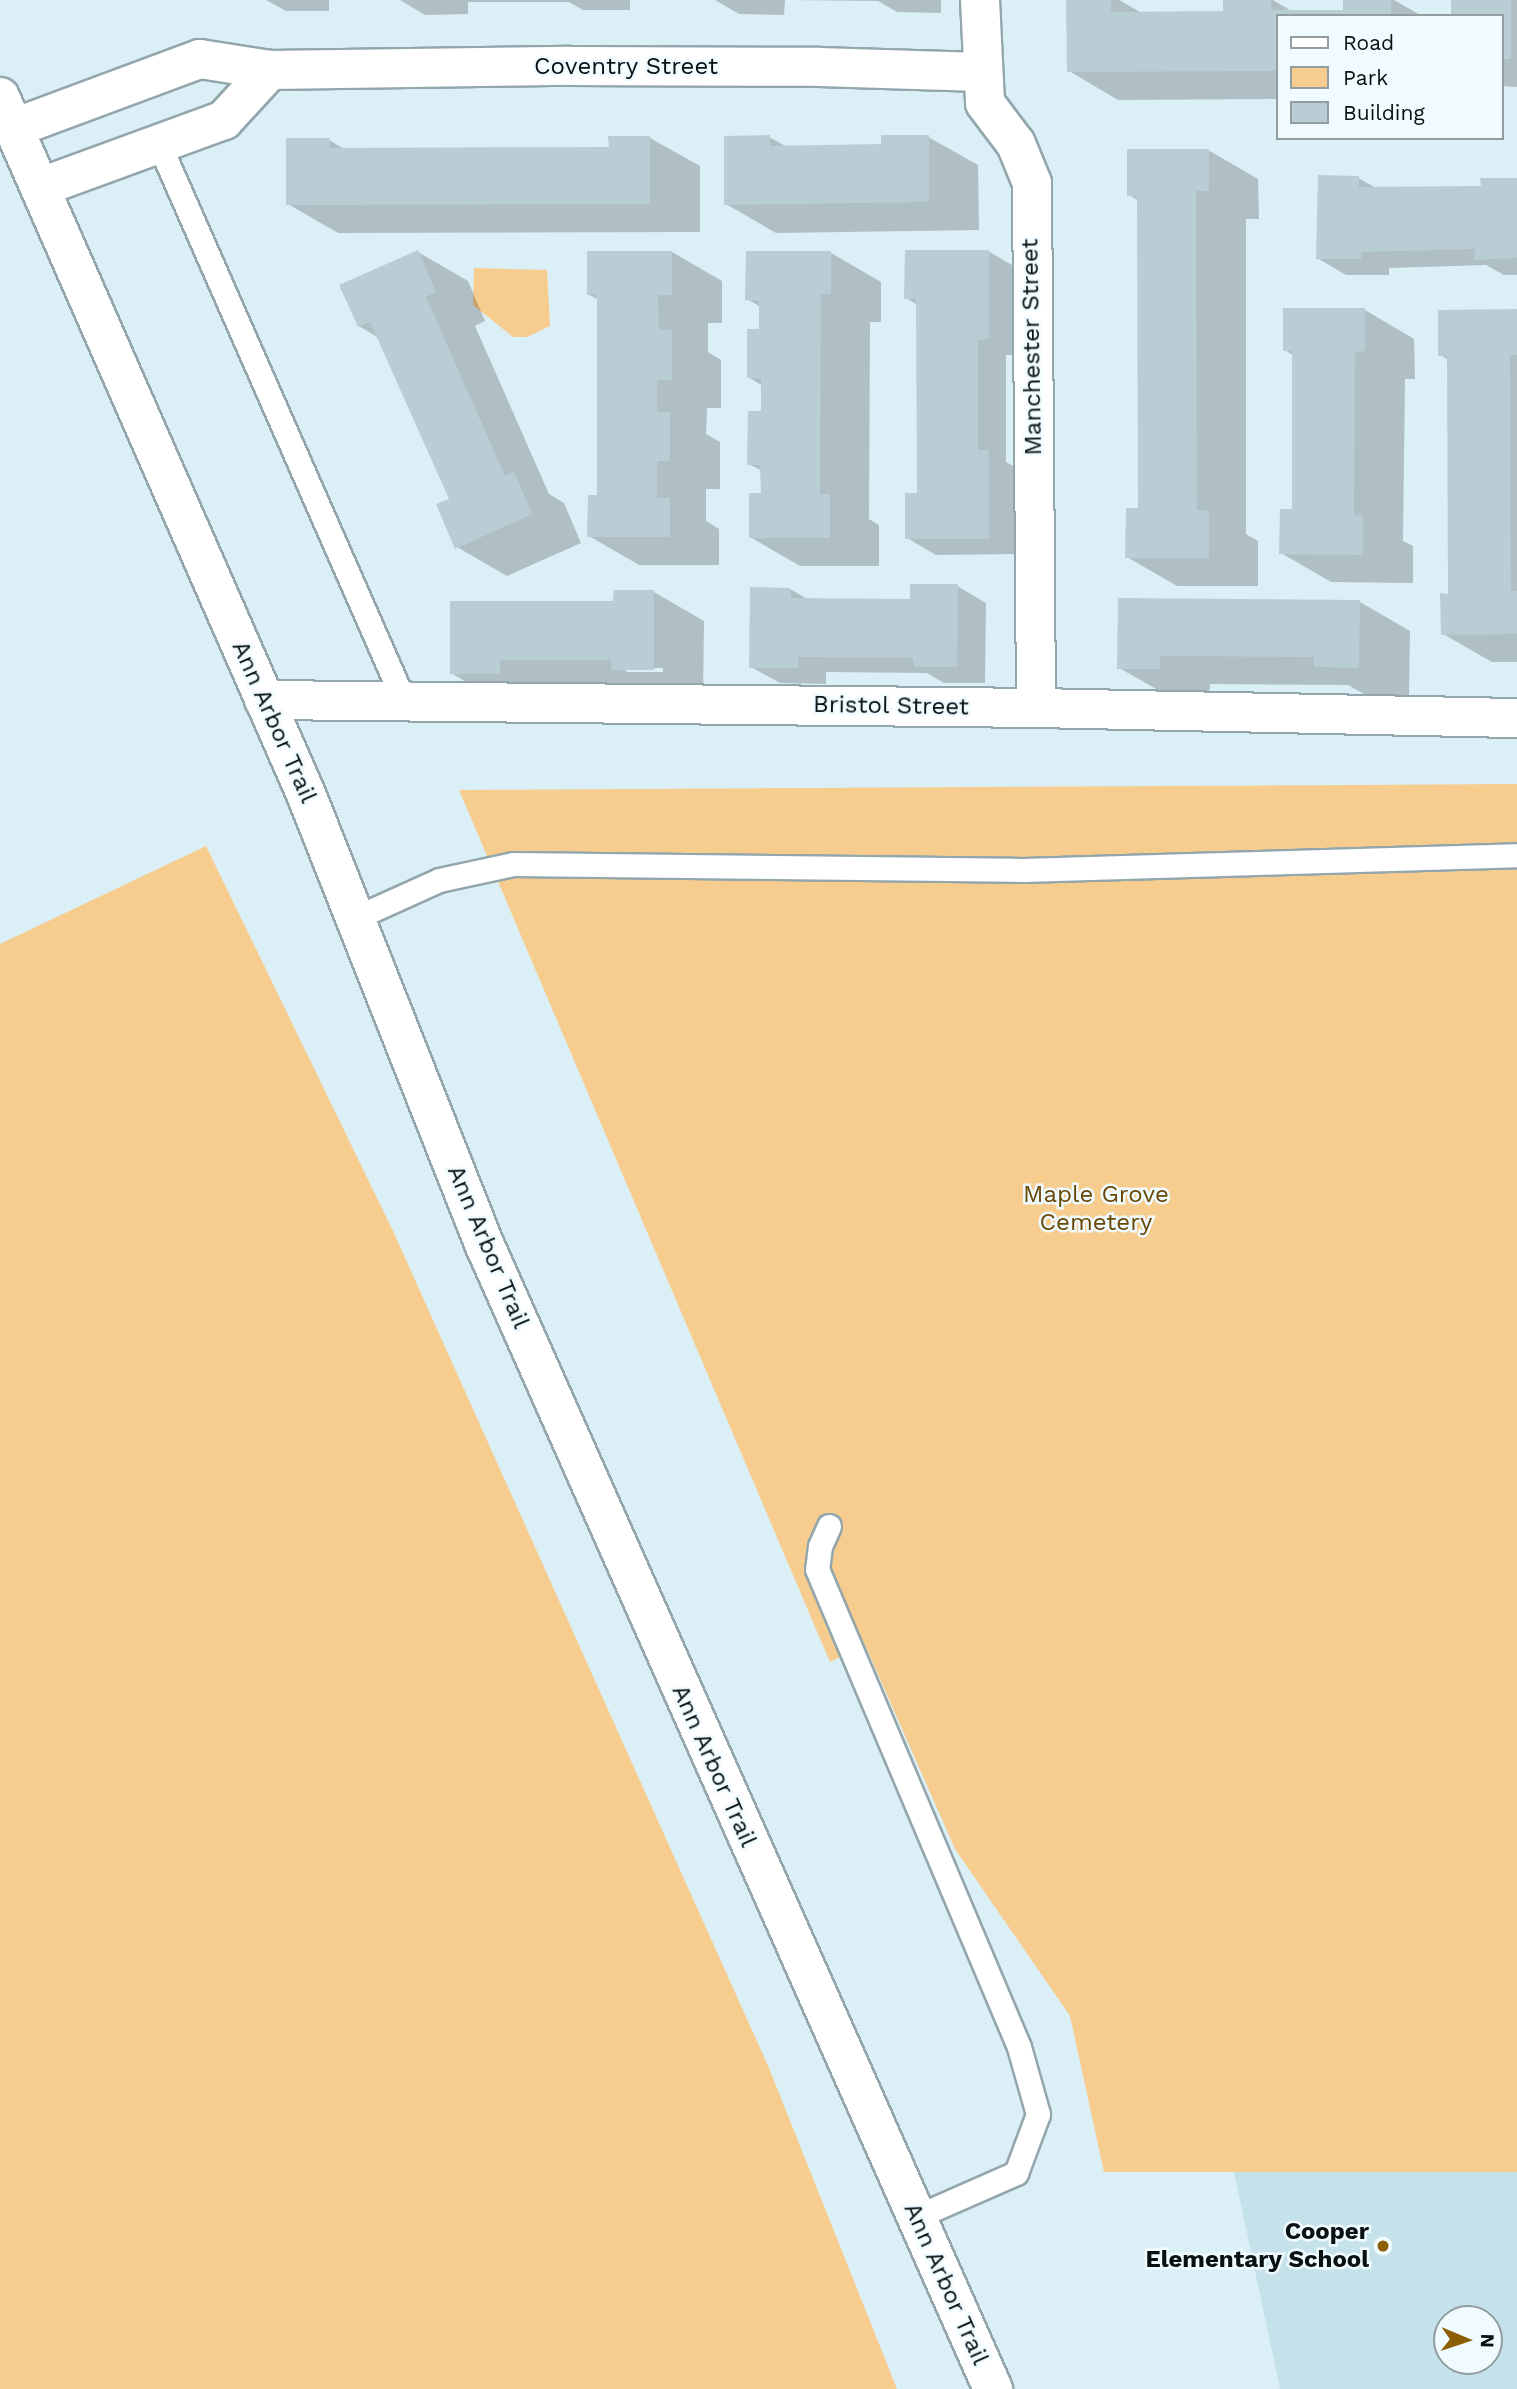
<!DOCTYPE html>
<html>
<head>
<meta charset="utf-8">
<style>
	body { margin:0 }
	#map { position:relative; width:1517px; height:2389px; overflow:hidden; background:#dbeff6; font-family:"Work Sans",sans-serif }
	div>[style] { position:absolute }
	.built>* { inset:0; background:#c5e1ea }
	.green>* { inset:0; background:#f7cd8f }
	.shadow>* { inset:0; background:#0003 }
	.building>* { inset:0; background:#b9cdd4 }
	.roads { filter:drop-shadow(2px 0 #92a6ac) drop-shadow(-2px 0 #92a6ac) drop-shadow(0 2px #92a6ac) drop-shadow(0 -2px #92a6ac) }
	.service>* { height:23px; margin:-11.5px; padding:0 11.5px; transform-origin:11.5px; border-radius:11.5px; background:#fff }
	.minor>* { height:38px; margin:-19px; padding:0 19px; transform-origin:19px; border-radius:19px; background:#fff }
	.tertiary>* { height:38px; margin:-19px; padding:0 19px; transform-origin:19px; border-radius:19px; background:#fff }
	.dots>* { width:19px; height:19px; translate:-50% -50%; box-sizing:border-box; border:4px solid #effbff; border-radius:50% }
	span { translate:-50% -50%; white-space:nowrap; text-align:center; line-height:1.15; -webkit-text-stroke:5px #effbff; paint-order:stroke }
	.street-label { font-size:24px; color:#091012 }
	.park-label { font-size:24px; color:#6a4704 }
	.poi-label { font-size:24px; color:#091012; font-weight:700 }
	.right { translate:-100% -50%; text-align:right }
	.legend { position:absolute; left:1276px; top:14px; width:228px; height:126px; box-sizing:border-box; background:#effbff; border:2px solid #939da0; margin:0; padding:9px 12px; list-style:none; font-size:21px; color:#091012 }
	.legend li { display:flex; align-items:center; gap:14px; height:35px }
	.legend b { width:35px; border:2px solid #939da0 }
	.north { position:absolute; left:1433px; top:2305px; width:70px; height:70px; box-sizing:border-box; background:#effbff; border:2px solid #939da0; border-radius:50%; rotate:92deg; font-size:19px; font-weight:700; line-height:28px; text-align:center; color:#091012 }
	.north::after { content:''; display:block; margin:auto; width:24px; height:32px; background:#8c5f04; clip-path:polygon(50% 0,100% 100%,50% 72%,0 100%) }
</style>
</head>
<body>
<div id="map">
	<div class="built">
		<i style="clip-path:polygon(evenodd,1234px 2172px,1517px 2172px,1517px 2389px,1280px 2389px,1234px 2172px,1447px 2319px,1489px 2319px,1489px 2361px,1447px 2361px,1447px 2319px)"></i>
	</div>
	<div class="green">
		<i style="clip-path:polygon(474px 268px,547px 270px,550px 326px,527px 337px,513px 337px,473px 305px)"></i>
		<i style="clip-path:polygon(1517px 784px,1517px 2172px,1104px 2172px,1070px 2016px,955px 1849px,865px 1645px,830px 1662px,459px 790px)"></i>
		<i style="clip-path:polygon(206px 846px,393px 1231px,769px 2068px,897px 2389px,0 2389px,0 944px)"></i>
	</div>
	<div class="shadow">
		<i style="clip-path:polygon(266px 0,329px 0,329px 11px,286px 11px)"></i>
		<i style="clip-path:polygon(400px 0,630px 0,630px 10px,583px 10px,569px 2px,468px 2px,468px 14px,425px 15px)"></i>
		<i style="clip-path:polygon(715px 0,785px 0,784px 15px,739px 14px)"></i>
		<i style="clip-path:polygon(789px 0,941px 0,941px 13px,897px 12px,878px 1px)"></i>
		<i style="clip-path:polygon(1068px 0,1119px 0,1142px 13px,1225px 12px,1225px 0,1273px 0,1293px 12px,1345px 12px,1345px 0,1394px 0,1422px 16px,1277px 16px,1277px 99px,1118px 100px,1069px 71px)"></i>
		<i style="clip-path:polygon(1453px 0,1517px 0,1517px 87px,1501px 86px,1501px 16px)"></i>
		<i style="clip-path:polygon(769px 137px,787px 147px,883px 146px,928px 137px,978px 165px,979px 230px,776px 233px,726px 204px)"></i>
		<i style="clip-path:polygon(650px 138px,700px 166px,700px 232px,338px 233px,288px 204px,329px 140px,346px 150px,610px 149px)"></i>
		<i style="clip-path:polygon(1208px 150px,1258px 179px,1259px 219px,1246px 219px,1246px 534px,1258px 541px,1258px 586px,1177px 586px,1127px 557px,1140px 510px,1139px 201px,1129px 195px)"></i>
		<i style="clip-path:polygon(1358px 178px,1378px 189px,1483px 188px,1517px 179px,1517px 275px,1504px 275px,1486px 265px,1389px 268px,1389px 275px,1346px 275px,1317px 258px)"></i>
		<i style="clip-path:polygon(988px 251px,1017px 268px,1018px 355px,1006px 355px,1006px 462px,1017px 468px,1017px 554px,936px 555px,907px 538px,919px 494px,918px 305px,906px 298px)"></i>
		<i style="clip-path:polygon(418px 252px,468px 281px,485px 321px,475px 326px,549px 494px,564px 503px,581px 543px,507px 576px,457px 547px,451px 500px,379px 338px,359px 326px)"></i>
		<i style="clip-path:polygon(672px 252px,722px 281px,722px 323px,708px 323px,708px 352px,721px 360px,721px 408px,707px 408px,706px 434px,720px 442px,720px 489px,706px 489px,706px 521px,719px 529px,719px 565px,639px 565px,589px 536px,599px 496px,599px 300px,588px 294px)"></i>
		<i style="clip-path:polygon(831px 253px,881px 282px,881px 322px,870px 322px,869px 519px,879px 525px,879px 566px,800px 566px,750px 537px,763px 495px,762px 471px,749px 464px,762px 413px,763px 386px,748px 377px,761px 331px,761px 307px,747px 299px)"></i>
		<i style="clip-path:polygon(1365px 310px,1414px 339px,1415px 379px,1405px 379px,1403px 541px,1413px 546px,1413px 583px,1331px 582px,1281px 553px,1293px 510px,1294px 356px,1285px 350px)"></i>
		<i style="clip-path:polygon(1517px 311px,1517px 662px,1492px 662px,1443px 634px,1450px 595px,1449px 360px,1440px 355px)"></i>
		<i style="clip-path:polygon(957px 586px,986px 603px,985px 683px,944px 683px,927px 673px,826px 672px,826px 684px,780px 683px,751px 667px,790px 589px,809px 600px,912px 600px)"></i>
		<i style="clip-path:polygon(evenodd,654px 592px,704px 621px,703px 698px,501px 702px,451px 673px,654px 592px,623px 668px,663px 668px,663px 672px,627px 672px,623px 668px)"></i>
		<i style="clip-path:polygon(1120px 600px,1360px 602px,1410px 631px,1409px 695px,1366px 695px,1348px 685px,1210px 684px,1209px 697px,1169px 696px,1119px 668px)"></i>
	</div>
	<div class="building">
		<i style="clip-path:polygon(1066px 0,1111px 0,1111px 12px,1223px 11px,1223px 0,1271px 0,1271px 10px,1343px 10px,1343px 0,1391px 0,1391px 16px,1277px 16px,1277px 71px,1067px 72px)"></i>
		<i style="clip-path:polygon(1451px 0,1511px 0,1511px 59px,1501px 59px,1501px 16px,1451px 16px)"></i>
		<i style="clip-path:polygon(770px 135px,770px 146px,881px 144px,881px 135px,929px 135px,929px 202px,724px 205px,724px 136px)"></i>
		<i style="clip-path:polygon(608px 136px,650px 136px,650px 204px,286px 205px,286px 138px,330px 138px,330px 148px,609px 147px)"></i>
		<i style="clip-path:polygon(1127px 149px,1209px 149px,1209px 191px,1196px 191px,1197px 510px,1209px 510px,1209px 558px,1125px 558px,1126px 508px,1138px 508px,1137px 196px,1127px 196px)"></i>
		<i style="clip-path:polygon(1318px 175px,1359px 176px,1359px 187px,1481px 186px,1480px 178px,1517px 178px,1517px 258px,1474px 260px,1475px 249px,1361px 252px,1361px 259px,1316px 259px)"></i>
		<i style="clip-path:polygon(418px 250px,436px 292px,426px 297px,505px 476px,514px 472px,532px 514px,455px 549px,436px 504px,449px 499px,370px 322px,358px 327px,339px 285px)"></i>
		<i style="clip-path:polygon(905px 250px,989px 250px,989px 339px,978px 340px,978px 450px,989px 450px,989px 539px,905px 539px,905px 493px,917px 493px,916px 299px,904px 299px)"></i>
		<i style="clip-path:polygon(587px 251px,672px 251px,672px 295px,658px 295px,659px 330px,672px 329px,672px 380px,657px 380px,657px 412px,670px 412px,670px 461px,657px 461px,657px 498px,670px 498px,670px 537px,587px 537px,588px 495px,597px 495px,597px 294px,587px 295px)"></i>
		<i style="clip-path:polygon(746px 251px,831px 251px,831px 294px,821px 294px,820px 494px,830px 494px,830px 538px,749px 538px,749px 493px,761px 493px,760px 465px,747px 465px,748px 411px,761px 411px,761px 379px,747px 378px,747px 329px,759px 329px,759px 301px,745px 300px)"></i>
		<i style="clip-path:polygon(1283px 308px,1365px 308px,1365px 351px,1355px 352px,1354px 515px,1363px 516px,1363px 555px,1279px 554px,1280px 509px,1292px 509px,1292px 351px,1283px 351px)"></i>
		<i style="clip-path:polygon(1517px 309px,1517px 355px,1510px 355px,1511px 591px,1517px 591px,1517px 634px,1441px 635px,1440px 593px,1448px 594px,1447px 356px,1438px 356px,1438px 310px)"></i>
		<i style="clip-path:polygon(910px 584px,958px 584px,957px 667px,914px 667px,913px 658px,798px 657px,798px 668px,749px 668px,750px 587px,790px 588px,791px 598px,910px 599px)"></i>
		<i style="clip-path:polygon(614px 590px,654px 590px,654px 670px,611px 670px,611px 660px,500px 660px,500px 674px,450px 674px,450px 601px,613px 601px)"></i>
		<i style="clip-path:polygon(1118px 598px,1360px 600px,1359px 668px,1314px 667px,1314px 657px,1160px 656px,1160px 669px,1117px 669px)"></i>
	</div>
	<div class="roads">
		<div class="service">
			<i style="left:159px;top:144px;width:609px;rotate:66.26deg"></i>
			<i style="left:355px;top:918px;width:92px;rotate:-24.3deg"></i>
			<i style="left:439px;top:880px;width:76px;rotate:-12.2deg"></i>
			<i style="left:513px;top:864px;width:510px;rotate:0.67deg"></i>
			<i style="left:1023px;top:870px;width:494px;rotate:-1.7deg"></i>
			<i style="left:829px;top:1526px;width:22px;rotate:114deg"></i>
			<i style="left:820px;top:1546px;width:23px;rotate:97deg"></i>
			<i style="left:817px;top:1569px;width:519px;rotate:67.09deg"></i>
			<i style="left:1019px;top:2047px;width:70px;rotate:74.2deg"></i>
			<i style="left:1038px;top:2114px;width:63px;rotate:110.4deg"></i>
			<i style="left:1016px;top:2173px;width:109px;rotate:156.3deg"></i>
		</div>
		<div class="minor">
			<i style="left:980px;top:0;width:103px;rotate:87.2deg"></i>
			<i style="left:985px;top:103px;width:51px;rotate:52.9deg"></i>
			<i style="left:1016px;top:144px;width:42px;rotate:67.7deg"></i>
			<i style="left:1032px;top:183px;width:525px;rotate:89.56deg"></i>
			<i style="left:14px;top:128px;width:198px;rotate:-20.4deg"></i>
			<i style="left:200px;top:59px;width:71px;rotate:8.9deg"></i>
			<i style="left:270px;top:70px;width:299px;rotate:-0.8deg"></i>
			<i style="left:569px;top:66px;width:250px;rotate:0.2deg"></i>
			<i style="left:819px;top:67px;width:162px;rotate:1.8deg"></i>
			<i style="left:41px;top:187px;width:195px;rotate:-20.1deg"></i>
			<i style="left:224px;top:120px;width:68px;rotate:-47.4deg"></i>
			<i style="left:264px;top:700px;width:772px;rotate:0.59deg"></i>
			<i style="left:1036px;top:708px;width:481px;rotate:1.2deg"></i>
		</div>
		<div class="tertiary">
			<i style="left:0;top:97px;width:761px;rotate:66.3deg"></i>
			<i style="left:306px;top:794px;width:488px;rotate:68.4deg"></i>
			<i style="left:486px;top:1248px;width:1249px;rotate:66.04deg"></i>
		</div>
	</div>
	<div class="dots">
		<i style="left:1383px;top:2246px;background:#8c5f04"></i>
	</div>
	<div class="street-label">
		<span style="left:626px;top:67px">Coventry Street</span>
		<span style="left:1032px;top:347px;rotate:-91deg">Manchester Street</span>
		<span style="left:891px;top:706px;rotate:1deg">Bristol Street</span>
		<span style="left:274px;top:722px;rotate:66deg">Ann Arbor Trail</span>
		<span style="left:488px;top:1247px;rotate:67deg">Ann Arbor Trail</span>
		<span style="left:714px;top:1766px;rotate:66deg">Ann Arbor Trail</span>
		<span style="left:946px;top:2284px;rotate:66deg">Ann Arbor Trail</span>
	</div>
	<div class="park-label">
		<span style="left:1096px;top:1209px">Maple Grove<br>Cemetery</span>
	</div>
	<div class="poi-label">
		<span class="right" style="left:1369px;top:2246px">Cooper<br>Elementary School</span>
	</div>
	<ul class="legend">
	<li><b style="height:9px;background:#fff"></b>Road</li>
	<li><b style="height:19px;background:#f7cd8f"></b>Park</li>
	<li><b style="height:19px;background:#b9cdd4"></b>Building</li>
	</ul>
	<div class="north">N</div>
</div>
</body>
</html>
